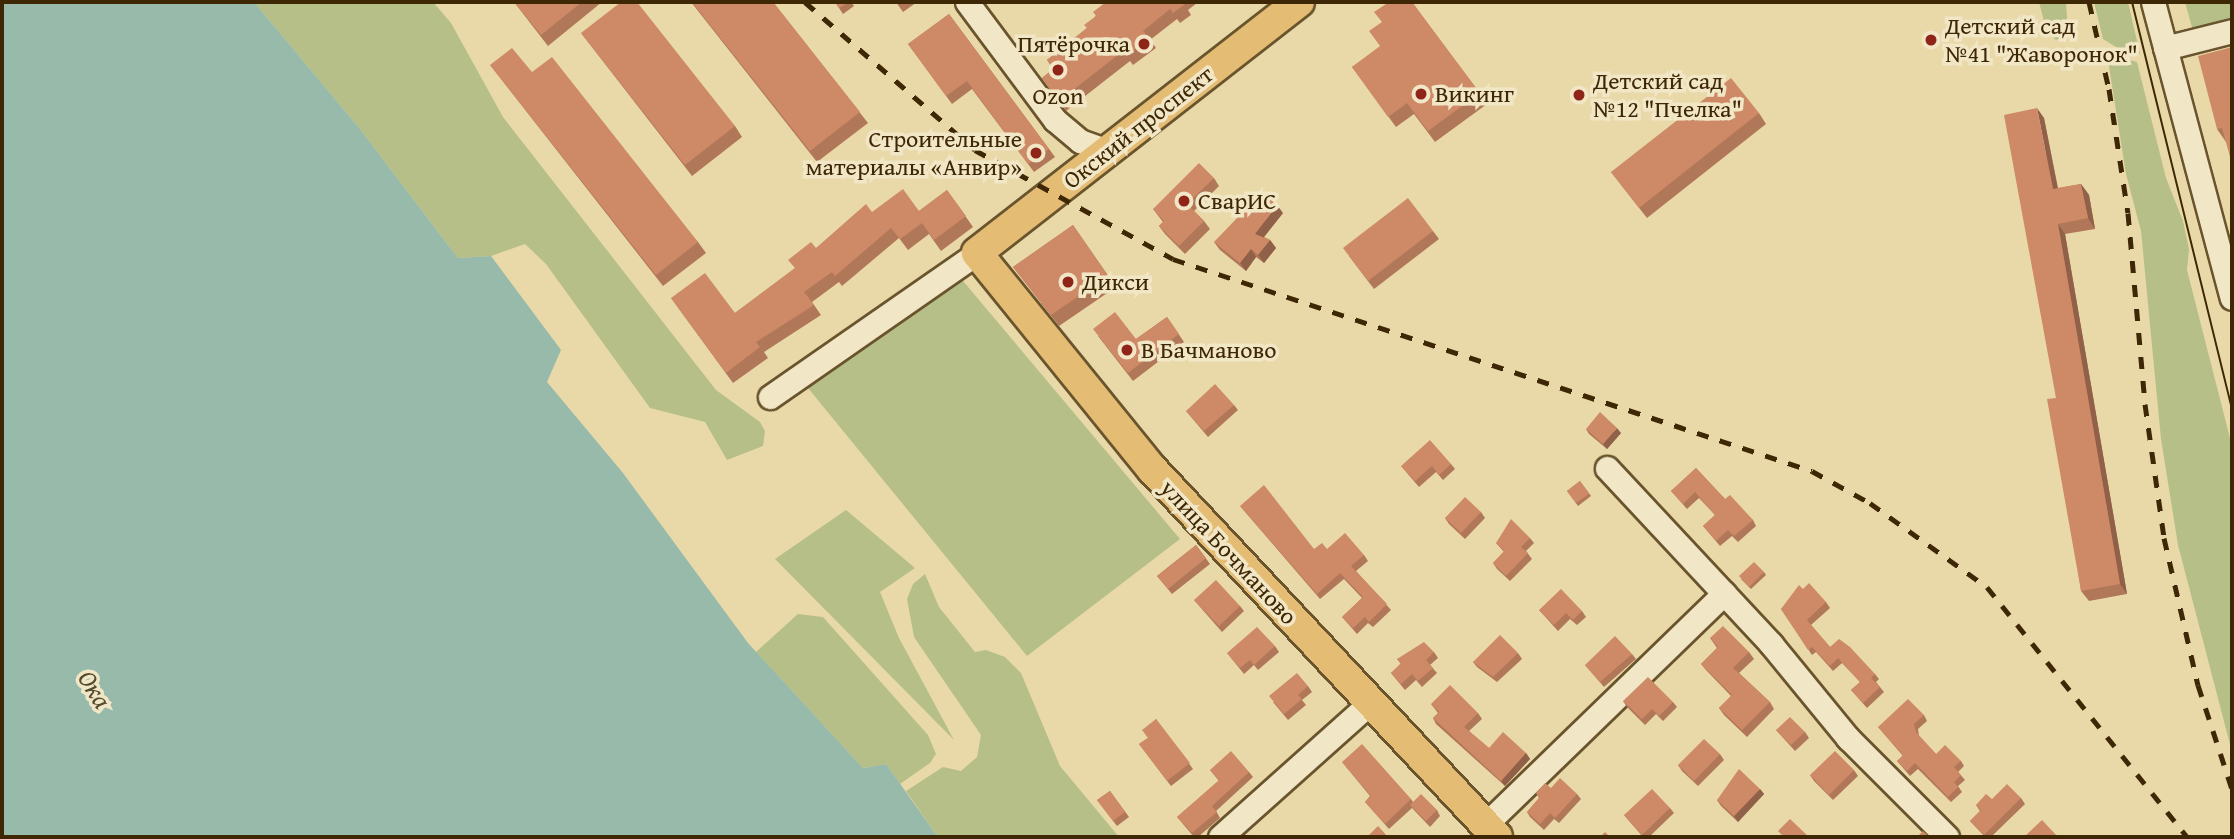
<!DOCTYPE html>
<html>
<head>
<meta charset="utf-8">
<style>
	body { margin:0 }
	#map { position:relative; width:2234px; height:839px; overflow:hidden; background:#e9d9a8; font-family:"Gentium Book Plus",serif }
	div>[style] { position:absolute }
	.green>* { inset:0; background:#b6bf88 }
	.water>* { inset:0; background:#97baab }
	.roads { filter:drop-shadow(2px 0 #69542d) drop-shadow(-2px 0 #69542d) drop-shadow(0 2px #69542d) drop-shadow(0 -2px #69542d) }
	.minor>* { height:23px; margin:-11.5px; padding:0 11.5px; transform-origin:11.5px; border-radius:11.5px; background:#f1e6c6 }
	.major>* { height:30px; margin:-15px; padding:0 15px; transform-origin:15px; border-radius:15px; background:#e4bc74 }
	.tram>* { height:2px; margin:-1px; padding:0 1px; transform-origin:1px; border-radius:1px; background:#3e2704 }
	.rail>* { height:5px; margin-top:-2.5px; transform-origin:0; background:repeating-linear-gradient(90deg,#3e2704 0 12px,transparent 0 24px) }
	.wall>* { inset:0; background:#b17759 }
	.shaded-wall>* { inset:0; background:#906148 }
	.building>* { inset:0; background:#ce8a67 }
	.dots>* { width:19px; height:19px; translate:-50% -50%; box-sizing:border-box; border:4px solid #f1e6c6; border-radius:50% }
	span { translate:-50% -50%; white-space:nowrap; text-align:center; line-height:1.15; -webkit-text-stroke:7px #f1e6c6; paint-order:stroke }
	.poi-label { font-size:24px; color:#3e2704 }
	.left { translate:0 -50%; text-align:left }
	.right { translate:-100% -50%; text-align:right }
	.street-label { font-size:24px; color:#3e2704 }
	.water-label { font-size:26px; color:#544c2e; font-style:italic }
	.frame { position:absolute; inset:0; border:4px solid #3e2704; pointer-events:none }
</style>
</head>
<body>
<div id="map">
	<div class="green">
		<i style="clip-path:polygon(254px 2px,433px 2px,451px 23px,503px 117px,716px 390px,760px 422px,765px 431px,763px 446px,727px 460px,705px 422px,650px 408px,546px 264px,525px 244px,491px 256px,458px 258px,360px 129px)"></i>
		<i style="clip-path:polygon(2039px 2px,2066px 2px,2068px 35px,2056px 40px,2047px 33px)"></i>
		<i style="clip-path:polygon(2094px 2px,2128px 2px,2140px 54px,2126px 53px,2103px 39px)"></i>
		<i style="clip-path:polygon(2185px 2px,2232px 2px,2232px 20px,2193px 31px)"></i>
		<i style="clip-path:polygon(2107px 54px,2137px 62px,2166px 178px,2183px 221px,2189px 249px,2187px 270px,2232px 446px,2232px 752px,2178px 545px,2161px 439px,2141px 231px,2126px 174px)"></i>
		<i style="clip-path:polygon(958px 275px,1180px 539px,1027px 656px,808px 388px,817px 372px)"></i>
		<i style="clip-path:polygon(846px 510px,915px 568px,880px 592px,899px 638px,954px 740px,775px 559px)"></i>
		<i style="clip-path:polygon(925px 574px,939px 607px,975px 652px,986px 650px,1005px 657px,1021px 673px,1060px 766px,1119px 837px,938px 837px,906px 791px,943px 767px,961px 771px,977px 757px,981px 735px,914px 637px,907px 599px,913px 584px)"></i>
		<i style="clip-path:polygon(798px 614px,823px 617px,928px 735px,936px 754px,930px 763px,900px 784px,886px 764px,863px 768px,756px 652px)"></i>
	</div>
	<div class="water">
		<i style="clip-path:polygon(2px 2px,254px 2px,360px 129px,458px 258px,491px 256px,561px 350px,547px 382px,623px 473px,748px 643px,863px 768px,886px 764px,938px 837px,2px 837px)"></i>
	</div>
	<div class="roads">
		<div class="minor">
			<i style="left:967px;top:2px;width:147px;rotate:53.3deg"></i>
			<i style="left:1055px;top:120px;width:33px;rotate:40deg"></i>
			<i style="left:1080px;top:141px;width:29px;rotate:20deg"></i>
			<i style="left:2153px;top:2px;width:306px;rotate:75.1deg"></i>
			<i style="left:2165px;top:48px;width:69px;rotate:-14.2deg"></i>
			<i style="left:770px;top:397px;width:252px;rotate:-34.8deg"></i>
			<i style="left:1607px;top:468px;width:241px;rotate:47deg"></i>
			<i style="left:1771px;top:644px;width:122px;rotate:50.7deg"></i>
			<i style="left:1848px;top:738px;width:140px;rotate:45deg"></i>
			<i style="left:1485px;top:825px;width:333px;rotate:-44.1deg"></i>
			<i style="left:1220px;top:837px;width:201px;rotate:-41.8deg"></i>
		</div>
		<div class="major">
			<i style="left:1299px;top:2px;width:408px;rotate:142.1deg"></i>
			<i style="left:977px;top:253px;width:279px;rotate:51deg"></i>
			<i style="left:1153px;top:470px;width:503px;rotate:46.85deg"></i>
		</div>
	</div>
	<div class="tram">
		<i style="left:2132px;top:2px;width:420px;rotate:76.2deg"></i>
	</div>
	<div class="rail">
		<i style="left:805px;top:2px;width:225px;rotate:41deg"></i>
		<i style="left:975px;top:150px;width:226px;rotate:28.8deg"></i>
		<i style="left:1173px;top:259px;width:673px;rotate:18.35deg"></i>
		<i style="left:1812px;top:471px;width:66px;rotate:28.9deg"></i>
		<i style="left:1870px;top:503px;width:144px;rotate:35.7deg"></i>
		<i style="left:1987px;top:587px;width:320px;rotate:51.3deg"></i>
		<i style="left:2089px;top:2px;width:89px;rotate:77.1deg"></i>
		<i style="left:2109px;top:89px;width:125px;rotate:81.3deg"></i>
		<i style="left:2128px;top:213px;width:192px;rotate:84.9deg"></i>
		<i style="left:2145px;top:404px;width:135px;rotate:81.9deg"></i>
		<i style="left:2164px;top:538px;width:151px;rotate:77deg"></i>
		<i style="left:2198px;top:685px;width:109px;rotate:71.9deg"></i>
	</div>
	<div class="wall">
		<i style="clip-path:polygon(514px 2px,602px 2px,548px 46px)"></i>
		<i style="clip-path:polygon(691px 2px,773px 2px,868px 123px,817px 162px)"></i>
		<i style="clip-path:polygon(835px 2px,851px 2px,854px 6px,843px 14px)"></i>
		<i style="clip-path:polygon(896px 2px,917px 2px,903px 12px)"></i>
		<i style="clip-path:polygon(1106px 2px,1196px 2px,1197px 3px,1188px 10px,1191px 15px,1180px 23px,1177px 19px,1150px 40px,1156px 48px,1133px 65px,1130px 61px,1066px 111px,1042px 78px,1053px 69px,1047px 60px,1087px 28px)"></i>
		<i style="clip-path:polygon(1412px 2px,1487px 104px,1435px 142px,1414px 114px,1396px 127px,1352px 67px,1380px 47px)"></i>
		<i style="clip-path:polygon(949px 14px,1055px 157px,1034px 172px,972px 89px,952px 104px,908px 44px)"></i>
		<i style="clip-path:polygon(581px 33px,735px 126px,742px 137px,692px 176px)"></i>
		<i style="clip-path:polygon(2232px 47px,2226px 142px,2217px 129px)"></i>
		<i style="clip-path:polygon(490px 65px,532px 72px,698px 242px,706px 253px,663px 286px)"></i>
		<i style="clip-path:polygon(1759px 113px,1766px 124px,1647px 218px,1611px 172px)"></i>
		<i style="clip-path:polygon(2044px 118px,2058px 188px,2081px 184px,2089px 195px,2095px 229px,2065px 234px,2127px 594px,2089px 601px,2081px 591px,2056px 398px)"></i>
		<i style="clip-path:polygon(1214px 178px,1219px 186px,1194px 211px,1204px 221px,1210px 229px,1185px 254px,1165px 234px,1159px 226px,1163px 222px,1153px 209px)"></i>
		<i style="clip-path:polygon(947px 190px,973px 227px,941px 251px,929px 234px,908px 250px,899px 238px,842px 286px,839px 282px,812px 302px,821px 315px,764px 352px,768px 358px,733px 383px,671px 298px,735px 313px,794px 269px,816px 248px,919px 211px)"></i>
		<i style="clip-path:polygon(1283px 213px,1264px 237px,1270px 240px,1276px 248px,1264px 263px,1256px 257px,1246px 271px,1220px 250px,1214px 242px)"></i>
		<i style="clip-path:polygon(1073px 225px,1116px 287px,1059px 326px,1013px 267px)"></i>
		<i style="clip-path:polygon(1433px 231px,1439px 239px,1374px 289px,1349px 256px)"></i>
		<i style="clip-path:polygon(1167px 317px,1184px 342px,1133px 381px,1098px 336px,1136px 339px)"></i>
		<i style="clip-path:polygon(1234px 405px,1238px 410px,1208px 437px,1186px 411px)"></i>
		<i style="clip-path:polygon(1586px 429px,1621px 433px,1607px 449px,1589px 434px)"></i>
		<i style="clip-path:polygon(1451px 464px,1455px 469px,1443px 480px,1436px 472px,1419px 487px,1401px 466px)"></i>
		<i style="clip-path:polygon(1696px 468px,1725px 499px,1753px 520px,1756px 526px,1738px 542px,1732px 536px,1720px 546px,1703px 526px,1715px 515px,1699px 498px,1687px 509px,1671px 491px)"></i>
		<i style="clip-path:polygon(1580px 481px,1591px 496px,1578px 506px,1567px 491px)"></i>
		<i style="clip-path:polygon(1240px 506px,1314px 549px,1327px 549px,1364px 555px,1368px 561px,1356px 571px,1391px 610px,1373px 627px,1368px 623px,1357px 634px,1342px 617px,1362px 598px,1344px 579px,1320px 599px)"></i>
		<i style="clip-path:polygon(1481px 512px,1485px 518px,1465px 539px,1449px 524px,1445px 518px)"></i>
		<i style="clip-path:polygon(1530px 538px,1534px 543px,1526px 551px,1532px 559px,1510px 581px,1497px 569px,1493px 563px,1504px 552px,1496px 543px)"></i>
		<i style="clip-path:polygon(1196px 545px,1210px 564px,1172px 594px,1157px 576px)"></i>
		<i style="clip-path:polygon(1764px 572px,1766px 575px,1751px 589px,1741px 579px)"></i>
		<i style="clip-path:polygon(1803px 589px,1826px 602px,1830px 608px,1811px 625px,1830px 647px,1875px 674px,1879px 679px,1876px 682px,1884px 692px,1867px 708px,1851px 690px,1860px 682px,1842px 663px,1833px 671px,1816px 652px,1812px 655px,1781px 609px)"></i>
		<i style="clip-path:polygon(1194px 600px,1240px 606px,1244px 611px,1222px 632px)"></i>
		<i style="clip-path:polygon(1539px 610px,1582px 611px,1586px 617px,1577px 625px,1570px 619px,1558px 631px)"></i>
		<i style="clip-path:polygon(1710px 638px,1749px 652px,1754px 659px,1739px 673px,1770px 702px,1774px 709px,1747px 737px,1724px 715px,1719px 708px,1731px 696px,1706px 670px,1701px 664px,1717px 648px)"></i>
		<i style="clip-path:polygon(1275px 646px,1279px 652px,1258px 670px,1254px 665px,1244px 674px,1227px 653px)"></i>
		<i style="clip-path:polygon(1434px 652px,1438px 658px,1430px 665px,1437px 673px,1422px 687px,1416px 680px,1405px 690px,1391px 673px,1401px 664px,1397px 659px)"></i>
		<i style="clip-path:polygon(1518px 653px,1522px 659px,1497px 682px,1477px 667px,1473px 662px)"></i>
		<i style="clip-path:polygon(1632px 654px,1636px 659px,1604px 687px,1585px 665px)"></i>
		<i style="clip-path:polygon(1308px 686px,1312px 692px,1302px 700px,1306px 705px,1288px 720px,1273px 702px)"></i>
		<i style="clip-path:polygon(1623px 701px,1673px 702px,1677px 707px,1663px 721px,1656px 714px,1645px 725px,1627px 707px)"></i>
		<i style="clip-path:polygon(1431px 704px,1478px 713px,1482px 719px,1469px 731px,1489px 748px,1526px 753px,1530px 759px,1505px 786px,1436px 724px,1433px 718px,1438px 713px)"></i>
		<i style="clip-path:polygon(1924px 715px,1927px 721px,1918px 729px,1919px 736px,1936px 754px,1961px 761px,1964px 766px,1958px 772px,1965px 780px,1958px 786px,1962px 792px,1951px 802px,1918px 769px,1910px 776px,1897px 761px,1903px 756px,1878px 727px)"></i>
		<i style="clip-path:polygon(1156px 719px,1193px 769px,1171px 786px,1139px 744px,1148px 738px)"></i>
		<i style="clip-path:polygon(1776px 730px,1805px 732px,1809px 738px,1795px 751px)"></i>
		<i style="clip-path:polygon(1720px 754px,1724px 760px,1698px 786px,1682px 771px,1678px 765px)"></i>
		<i style="clip-path:polygon(1342px 762px,1411px 799px,1413px 802px,1437px 810px,1440px 816px,1430px 827px,1412px 808px,1389px 829px,1365px 802px,1370px 796px)"></i>
		<i style="clip-path:polygon(1210px 770px,1249px 772px,1253px 777px,1216px 811px,1220px 818px,1198px 837px,1194px 837px,1177px 817px,1219px 781px)"></i>
		<i style="clip-path:polygon(1854px 770px,1858px 776px,1833px 800px,1814px 781px,1810px 775px)"></i>
		<i style="clip-path:polygon(1551px 788px,1577px 794px,1581px 799px,1559px 823px,1554px 819px,1544px 830px,1530px 817px,1527px 812px,1539px 798px,1536px 793px)"></i>
		<i style="clip-path:polygon(1760px 789px,1764px 794px,1738px 822px,1721px 806px,1717px 800px)"></i>
		<i style="clip-path:polygon(1110px 791px,1129px 817px,1117px 826px,1097px 800px)"></i>
		<i style="clip-path:polygon(2021px 798px,2025px 804px,1991px 837px,1985px 837px,1970px 821px,1980px 811px,1976px 805px,1992px 799px)"></i>
		<i style="clip-path:polygon(1670px 808px,1674px 813px,1649px 837px,1643px 837px,1624px 815px)"></i>
	</div>
	<div class="shaded-wall">
		<i style="clip-path:polygon(2037px 108px,2044px 118px,2060px 200px,2053px 189px)"></i>
		<i style="clip-path:polygon(2081px 184px,2089px 195px,2095px 229px,2088px 218px)"></i>
		<i style="clip-path:polygon(1277px 205px,1283px 213px,1260px 242px,1255px 234px)"></i>
		<i style="clip-path:polygon(2058px 224px,2065px 234px,2127px 594px,2120px 584px)"></i>
		<i style="clip-path:polygon(1270px 240px,1276px 248px,1264px 263px,1258px 255px)"></i>
		<i style="clip-path:polygon(1251px 249px,1256px 257px,1246px 271px,1240px 263px)"></i>
		<i style="clip-path:polygon(1617px 428px,1621px 433px,1607px 449px,1603px 444px)"></i>
		<i style="clip-path:polygon(1526px 753px,1530px 759px,1505px 786px,1501px 781px)"></i>
		<i style="clip-path:polygon(1760px 789px,1764px 794px,1738px 822px,1734px 816px)"></i>
	</div>
	<div class="building">
		<i style="clip-path:polygon(514px 2px,582px 2px,541px 35px)"></i>
		<i style="clip-path:polygon(621px 2px,637px 2px,735px 126px,685px 165px,581px 33px)"></i>
		<i style="clip-path:polygon(692px 2px,773px 2px,860px 112px,810px 151px)"></i>
		<i style="clip-path:polygon(835px 2px,849px 2px,839px 8px)"></i>
		<i style="clip-path:polygon(1106px 2px,1182px 2px,1184px 5px,1173px 13px,1170px 9px,1143px 31px,1149px 38px,1126px 56px,1123px 51px,1059px 101px,1042px 78px,1054px 69px,1047px 60px,1087px 28px,1084px 25px,1096px 16px,1093px 12px)"></i>
		<i style="clip-path:polygon(1389px 2px,1412px 2px,1480px 93px,1428px 131px,1407px 103px,1388px 117px,1352px 67px,1380px 46px,1369px 31px,1382px 22px,1374px 12px)"></i>
		<i style="clip-path:polygon(949px 14px,1049px 149px,1028px 164px,967px 81px,946px 96px,908px 44px)"></i>
		<i style="clip-path:polygon(2232px 47px,2232px 164px,2222px 128px,2217px 129px,2198px 56px)"></i>
		<i style="clip-path:polygon(512px 48px,532px 72px,552px 57px,698px 242px,656px 275px,490px 65px)"></i>
		<i style="clip-path:polygon(1731px 78px,1759px 113px,1639px 208px,1611px 172px)"></i>
		<i style="clip-path:polygon(2037px 108px,2053px 189px,2081px 184px,2088px 218px,2058px 224px,2120px 584px,2081px 591px,2047px 399px,2056px 398px,2004px 115px)"></i>
		<i style="clip-path:polygon(1199px 163px,1214px 178px,1187px 204px,1204px 221px,1179px 246px,1159px 226px,1164px 221px,1153px 209px)"></i>
		<i style="clip-path:polygon(903px 189px,919px 211px,947px 190px,966px 216px,934px 240px,922px 223px,900px 239px,891px 228px,835px 276px,832px 272px,804px 292px,814px 305px,756px 342px,760px 347px,726px 373px,671px 298px,705px 273px,735px 313px,795px 268px,788px 260px,811px 242px,816px 248px,866px 204px,872px 212px)"></i>
		<i style="clip-path:polygon(1262px 192px,1277px 205px,1255px 234px,1270px 240px,1258px 255px,1251px 249px,1240px 263px,1214px 242px)"></i>
		<i style="clip-path:polygon(1408px 198px,1433px 231px,1368px 281px,1343px 248px)"></i>
		<i style="clip-path:polygon(1073px 225px,1108px 276px,1051px 315px,1013px 267px)"></i>
		<i style="clip-path:polygon(1115px 312px,1136px 339px,1167px 317px,1179px 334px,1128px 373px,1093px 329px)"></i>
		<i style="clip-path:polygon(1215px 384px,1234px 405px,1204px 431px,1186px 411px)"></i>
		<i style="clip-path:polygon(1600px 412px,1617px 428px,1603px 444px,1586px 429px)"></i>
		<i style="clip-path:polygon(1430px 440px,1451px 464px,1439px 475px,1432px 466px,1415px 481px,1401px 466px)"></i>
		<i style="clip-path:polygon(1696px 468px,1725px 499px,1730px 495px,1753px 520px,1734px 536px,1728px 530px,1716px 541px,1703px 526px,1715px 515px,1695px 492px,1683px 504px,1671px 491px)"></i>
		<i style="clip-path:polygon(1580px 481px,1589px 494px,1576px 503px,1567px 491px)"></i>
		<i style="clip-path:polygon(1264px 485px,1314px 549px,1322px 543px,1327px 549px,1345px 533px,1364px 555px,1351px 566px,1387px 604px,1369px 622px,1365px 617px,1353px 628px,1342px 617px,1363px 597px,1340px 573px,1317px 594px,1240px 506px)"></i>
		<i style="clip-path:polygon(1465px 497px,1481px 512px,1461px 533px,1445px 518px)"></i>
		<i style="clip-path:polygon(1511px 519px,1530px 538px,1521px 547px,1528px 553px,1506px 576px,1493px 563px,1504px 551px,1496px 543px)"></i>
		<i style="clip-path:polygon(1196px 545px,1206px 558px,1168px 589px,1157px 576px)"></i>
		<i style="clip-path:polygon(1754px 562px,1764px 572px,1749px 587px,1739px 576px)"></i>
		<i style="clip-path:polygon(1216px 580px,1240px 606px,1219px 626px,1194px 600px)"></i>
		<i style="clip-path:polygon(1809px 583px,1826px 602px,1807px 620px,1830px 647px,1839px 639px,1850px 647px,1875px 674px,1871px 678px,1880px 687px,1863px 703px,1851px 690px,1860px 682px,1838px 658px,1830px 666px,1812px 647px,1808px 650px,1781px 609px,1799px 585px,1803px 589px)"></i>
		<i style="clip-path:polygon(1561px 589px,1582px 611px,1573px 620px,1566px 613px,1554px 625px,1539px 610px)"></i>
		<i style="clip-path:polygon(1723px 626px,1749px 652px,1733px 668px,1770px 702px,1742px 730px,1719px 708px,1732px 695px,1701px 664px,1718px 647px,1710px 638px)"></i>
		<i style="clip-path:polygon(1257px 627px,1275px 646px,1254px 665px,1250px 660px,1240px 668px,1227px 653px)"></i>
		<i style="clip-path:polygon(1500px 635px,1518px 653px,1493px 677px,1473px 662px)"></i>
		<i style="clip-path:polygon(1615px 636px,1632px 654px,1600px 682px,1585px 665px)"></i>
		<i style="clip-path:polygon(1424px 642px,1434px 652px,1426px 660px,1433px 668px,1418px 681px,1412px 674px,1401px 684px,1391px 673px,1401px 663px,1397px 659px)"></i>
		<i style="clip-path:polygon(1297px 673px,1308px 686px,1298px 695px,1302px 699px,1284px 714px,1269px 696px)"></i>
		<i style="clip-path:polygon(1648px 677px,1673px 702px,1659px 716px,1652px 709px,1642px 719px,1623px 701px)"></i>
		<i style="clip-path:polygon(1450px 685px,1478px 713px,1464px 727px,1489px 748px,1503px 732px,1526px 753px,1501px 781px,1433px 718px,1439px 712px,1431px 704px)"></i>
		<i style="clip-path:polygon(1908px 699px,1924px 715px,1914px 724px,1916px 732px,1936px 754px,1945px 745px,1961px 761px,1954px 767px,1961px 775px,1954px 782px,1958px 787px,1948px 797px,1915px 763px,1907px 771px,1897px 761px,1903px 755px,1878px 727px)"></i>
		<i style="clip-path:polygon(1790px 717px,1805px 732px,1791px 745px,1776px 730px)"></i>
		<i style="clip-path:polygon(1156px 719px,1190px 763px,1167px 781px,1139px 744px,1148px 738px,1142px 730px)"></i>
		<i style="clip-path:polygon(1704px 739px,1720px 754px,1694px 781px,1678px 765px)"></i>
		<i style="clip-path:polygon(1362px 744px,1411px 799px,1385px 824px,1365px 802px,1371px 796px,1342px 762px)"></i>
		<i style="clip-path:polygon(1231px 751px,1249px 772px,1212px 806px,1217px 812px,1192px 833px,1177px 817px,1219px 780px,1210px 770px)"></i>
		<i style="clip-path:polygon(1835px 751px,1854px 770px,1829px 795px,1810px 775px)"></i>
		<i style="clip-path:polygon(1739px 769px,1760px 789px,1734px 816px,1717px 800px)"></i>
		<i style="clip-path:polygon(1560px 778px,1577px 794px,1555px 818px,1550px 813px,1540px 824px,1527px 812px,1540px 797px,1536px 793px,1545px 783px,1551px 788px)"></i>
		<i style="clip-path:polygon(2007px 784px,2021px 798px,1984px 835px,1970px 821px,1981px 810px,1976px 805px,1986px 794px,1992px 799px)"></i>
		<i style="clip-path:polygon(1652px 789px,1670px 808px,1642px 835px,1624px 815px)"></i>
		<i style="clip-path:polygon(1110px 791px,1125px 812px,1113px 821px,1097px 800px)"></i>
		<i style="clip-path:polygon(1421px 794px,1437px 810px,1426px 821px,1410px 805px)"></i>
		<i style="clip-path:polygon(1790px 819px,1809px 837px,1784px 837px,1778px 831px)"></i>
		<i style="clip-path:polygon(2042px 820px,2058px 837px,2024px 837px)"></i>
		<i style="clip-path:polygon(1378px 826px,1388px 837px,1367px 837px)"></i>
		<i style="clip-path:polygon(1923px 831px,1930px 837px,1917px 837px)"></i>
		<i style="clip-path:polygon(1605px 832px,1610px 837px,1600px 837px)"></i>
	</div>
	<div class="dots">
		<i style="left:1931px;top:40px;background:#8f2418"></i>
		<i style="left:1144px;top:44px;background:#8f2418"></i>
		<i style="left:1058px;top:70px;background:#8f2418"></i>
		<i style="left:1421px;top:94px;background:#8f2418"></i>
		<i style="left:1579px;top:95px;background:#8f2418"></i>
		<i style="left:1036px;top:153px;background:#8f2418"></i>
		<i style="left:1184px;top:201px;background:#8f2418"></i>
		<i style="left:1068px;top:282px;background:#8f2418"></i>
		<i style="left:1127px;top:350px;background:#8f2418"></i>
	</div>
	<div class="poi-label">
		<span class="left" style="left:1945px;top:40px">Детский сад<br>№41 "Жаворонок"</span>
		<span class="right" style="left:1130px;top:44px">Пятёрочка</span>
		<span class="left" style="left:1593px;top:95px">Детский сад<br>№12 "Пчелка"</span>
		<span class="left" style="left:1435px;top:94px">Викинг</span>
		<span style="left:1058px;top:96px">Ozon</span>
		<span class="right" style="left:1022px;top:153px">Строительные<br>материалы «Анвир»</span>
		<span class="left" style="left:1198px;top:201px">СварИС</span>
		<span class="left" style="left:1082px;top:282px">Дикси</span>
		<span class="left" style="left:1141px;top:350px">В Бачманово</span>
	</div>
	<div class="street-label">
		<span style="left:1138px;top:127px;rotate:-38deg">Окский проспект</span>
		<span style="left:1229px;top:552px;rotate:47deg">улица Бочманово</span>
	</div>
	<div class="water-label">
		<span style="left:95px;top:689px;rotate:58deg">Ока</span>
	</div>
	<div class="frame"></div>
</div>
</body>
</html>
